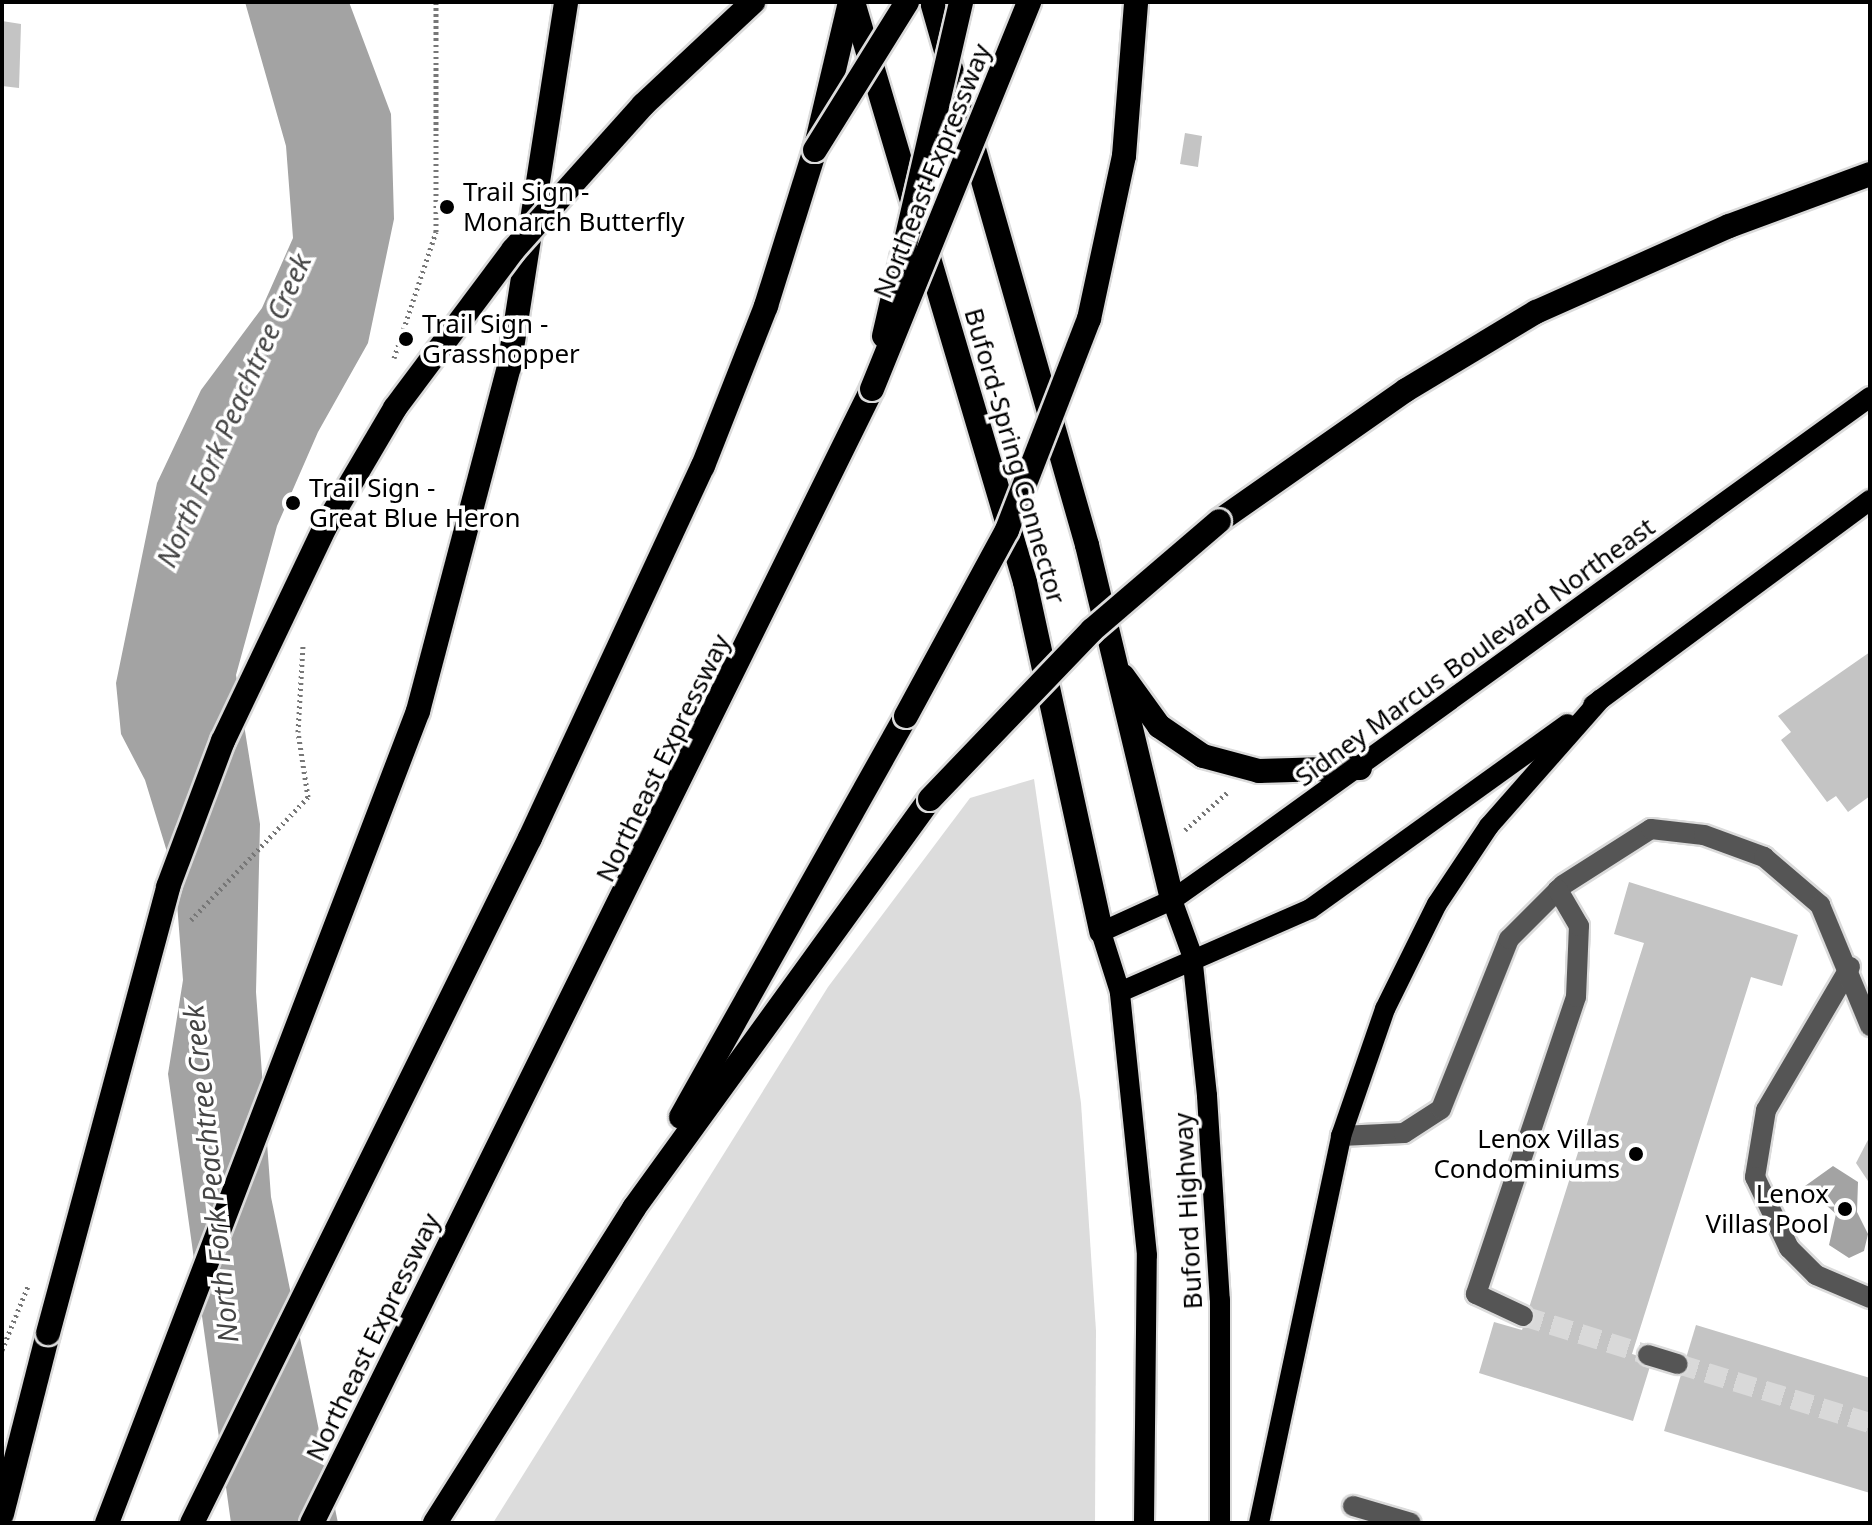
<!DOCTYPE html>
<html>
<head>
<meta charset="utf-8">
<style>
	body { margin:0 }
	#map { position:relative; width:1872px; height:1525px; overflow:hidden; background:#fff; font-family:"Noto Sans",sans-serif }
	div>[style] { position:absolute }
	.green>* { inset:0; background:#dcdcdc }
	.water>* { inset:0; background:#a3a3a3 }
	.building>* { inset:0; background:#c4c4c4 }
	.minor-tunnel>* { height:20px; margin-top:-10px; transform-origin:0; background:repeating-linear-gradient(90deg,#d9d9d9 0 20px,transparent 0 30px) }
	.path>* { height:5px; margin-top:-2.5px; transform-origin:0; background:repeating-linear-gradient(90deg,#777 0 2px,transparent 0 6px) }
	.roads { filter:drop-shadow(2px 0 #dbdbdb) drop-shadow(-2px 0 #dbdbdb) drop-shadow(0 2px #dbdbdb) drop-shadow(0 -2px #dbdbdb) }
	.minor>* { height:20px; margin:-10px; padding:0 10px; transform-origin:10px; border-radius:10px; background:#555 }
	.major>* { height:20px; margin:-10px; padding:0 10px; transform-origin:10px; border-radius:10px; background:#000 }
	.highway>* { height:24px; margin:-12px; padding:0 12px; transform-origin:12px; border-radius:12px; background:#000 }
	.bridges { filter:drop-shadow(2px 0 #dbdbdb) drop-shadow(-2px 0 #dbdbdb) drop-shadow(0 2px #dbdbdb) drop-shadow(0 -2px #dbdbdb) }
	.highway-bridge>* { height:24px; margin:-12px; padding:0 12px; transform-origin:12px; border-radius:12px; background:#000 }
	.dots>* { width:22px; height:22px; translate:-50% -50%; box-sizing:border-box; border:4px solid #fff; border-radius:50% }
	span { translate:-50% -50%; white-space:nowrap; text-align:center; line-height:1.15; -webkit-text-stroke:7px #fff; paint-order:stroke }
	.street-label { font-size:26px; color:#000 }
	.poi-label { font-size:26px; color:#000 }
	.left { translate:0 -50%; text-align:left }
	.right { translate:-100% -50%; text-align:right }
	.water-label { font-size:28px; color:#444; font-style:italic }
	.frame { position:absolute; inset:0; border:4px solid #000; pointer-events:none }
</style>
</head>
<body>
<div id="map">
	<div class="green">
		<i style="clip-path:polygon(1034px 779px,1081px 1103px,1096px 1331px,1095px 1523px,493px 1523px,828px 987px,970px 798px)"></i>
	</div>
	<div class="water">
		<i style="clip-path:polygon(245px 2px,349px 2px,391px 114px,394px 219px,368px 343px,318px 432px,277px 526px,236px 675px,260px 824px,256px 992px,271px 1197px,338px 1523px,231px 1523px,168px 1074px,183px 980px,175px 878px,145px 780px,121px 734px,116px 683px,157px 483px,201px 390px,262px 308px,293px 238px,286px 146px)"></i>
		<i style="clip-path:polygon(1833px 1166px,1858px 1182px,1857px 1212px,1868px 1234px,1864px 1251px,1849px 1258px,1829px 1245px,1836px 1214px,1805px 1186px)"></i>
	</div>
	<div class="building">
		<i style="clip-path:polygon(2px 21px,21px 24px,19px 88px,2px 86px)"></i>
		<i style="clip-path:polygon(1185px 133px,1202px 136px,1198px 167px,1180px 164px)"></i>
		<i style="clip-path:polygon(1870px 652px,1870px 796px,1848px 812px,1836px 796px,1827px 802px,1781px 740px,1791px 732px,1778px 716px)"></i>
		<i style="clip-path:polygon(1629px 882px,1798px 935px,1782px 986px,1751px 977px,1632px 1354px,1652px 1360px,1633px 1421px,1479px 1373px,1494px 1322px,1522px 1330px,1644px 943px,1614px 934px)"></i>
		<i style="clip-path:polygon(1870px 1136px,1870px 1184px,1856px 1163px)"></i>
		<i style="clip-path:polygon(1696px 1325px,1870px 1378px,1870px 1493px,1664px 1431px)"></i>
	</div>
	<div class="minor-tunnel">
		<i style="left:1523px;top:1316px;width:131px;rotate:17.3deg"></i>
		<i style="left:1678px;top:1364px;width:201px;rotate:17.1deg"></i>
	</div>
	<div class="path">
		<i style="left:394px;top:358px;width:133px;rotate:-71.6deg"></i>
		<i style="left:436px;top:232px;width:230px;rotate:-90deg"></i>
		<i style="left:1185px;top:830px;width:59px;rotate:-41.6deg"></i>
		<i style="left:191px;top:920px;width:170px;rotate:-46.4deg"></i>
		<i style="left:308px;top:797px;width:66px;rotate:-98.7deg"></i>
		<i style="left:298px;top:732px;width:87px;rotate:-86.7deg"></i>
		<i style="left:2px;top:1350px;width:69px;rotate:-67.9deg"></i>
	</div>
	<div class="roads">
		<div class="minor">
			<i style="left:1850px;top:967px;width:166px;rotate:120.4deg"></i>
			<i style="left:1766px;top:1110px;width:68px;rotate:99.3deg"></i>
			<i style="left:1755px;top:1177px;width:79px;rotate:64.4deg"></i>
			<i style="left:1789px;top:1248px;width:38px;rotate:45deg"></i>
			<i style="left:1816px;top:1275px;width:59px;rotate:23.1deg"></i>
			<i style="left:1341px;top:1136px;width:63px;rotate:-2.7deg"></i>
			<i style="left:1404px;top:1133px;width:44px;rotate:-33deg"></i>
			<i style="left:1441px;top:1109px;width:183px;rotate:-68.2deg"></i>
			<i style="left:1509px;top:939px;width:76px;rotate:-45deg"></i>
			<i style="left:1563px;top:885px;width:104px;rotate:-32.5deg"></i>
			<i style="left:1651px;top:829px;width:53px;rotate:6.5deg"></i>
			<i style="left:1704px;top:835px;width:64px;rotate:20.1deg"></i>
			<i style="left:1764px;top:857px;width:74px;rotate:40.6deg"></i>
			<i style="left:1820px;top:905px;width:131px;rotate:67.5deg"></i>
			<i style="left:1523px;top:1316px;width:52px;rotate:-154.9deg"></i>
			<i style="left:1476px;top:1294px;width:313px;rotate:-71.4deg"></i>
			<i style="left:1576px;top:997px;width:71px;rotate:-87.6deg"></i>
			<i style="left:1579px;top:926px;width:42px;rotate:-120.3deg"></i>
			<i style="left:1648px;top:1355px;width:31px;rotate:17deg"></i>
			<i style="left:1353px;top:1506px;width:60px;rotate:16.3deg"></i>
		</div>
		<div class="major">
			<i style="left:1593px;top:705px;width:345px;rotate:-36.5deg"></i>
			<i style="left:1172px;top:900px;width:59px;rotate:70deg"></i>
			<i style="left:1192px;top:955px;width:142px;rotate:83.9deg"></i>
			<i style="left:1207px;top:1096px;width:204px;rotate:86.4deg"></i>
			<i style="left:1220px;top:1300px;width:223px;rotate:90deg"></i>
			<i style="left:1120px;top:992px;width:207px;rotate:-23.6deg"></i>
			<i style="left:1310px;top:909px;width:317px;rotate:-35.7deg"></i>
			<i style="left:1144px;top:1523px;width:268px;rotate:-89.4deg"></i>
			<i style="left:1147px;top:1255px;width:264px;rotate:-95.9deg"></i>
			<i style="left:1120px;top:992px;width:63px;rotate:-107.6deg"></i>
			<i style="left:1101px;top:932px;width:78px;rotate:-24.3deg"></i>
			<i style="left:1172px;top:900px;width:83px;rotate:-35.2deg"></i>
			<i style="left:1240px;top:852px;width:777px;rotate:-35.84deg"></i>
			<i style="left:1259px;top:1523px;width:396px;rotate:-78deg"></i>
			<i style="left:1341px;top:1136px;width:134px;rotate:-70.9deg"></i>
			<i style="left:1385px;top:1009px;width:117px;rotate:-63.7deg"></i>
			<i style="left:1437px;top:904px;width:94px;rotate:-56.3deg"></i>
			<i style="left:1489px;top:826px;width:169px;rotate:-48.6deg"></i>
		</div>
		<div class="highway">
			<i style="left:853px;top:2px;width:605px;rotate:73.48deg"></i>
			<i style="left:1025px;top:582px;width:358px;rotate:77.7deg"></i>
			<i style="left:932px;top:2px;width:565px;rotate:74.07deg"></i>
			<i style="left:1087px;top:545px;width:365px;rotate:76.5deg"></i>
			<i style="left:1219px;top:521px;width:228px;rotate:-35deg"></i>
			<i style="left:1406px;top:390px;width:152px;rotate:-31deg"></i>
			<i style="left:1536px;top:312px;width:211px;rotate:-24deg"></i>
			<i style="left:1729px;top:226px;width:150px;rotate:-20.2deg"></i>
			<i style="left:1123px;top:676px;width:62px;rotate:54.2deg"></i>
			<i style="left:1159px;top:726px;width:53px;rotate:34.3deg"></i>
			<i style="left:1203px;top:756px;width:58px;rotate:15deg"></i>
			<i style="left:1259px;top:771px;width:101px;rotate:-1.7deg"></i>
			<i style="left:681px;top:1117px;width:460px;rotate:-60.7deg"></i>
			<i style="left:2px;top:1514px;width:187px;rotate:-75.7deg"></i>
			<i style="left:107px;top:1523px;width:870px;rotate:-69.04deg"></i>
			<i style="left:418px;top:711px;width:356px;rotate:-75.2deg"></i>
			<i style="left:509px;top:367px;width:369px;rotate:-81.1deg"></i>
			<i style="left:192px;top:1523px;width:764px;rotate:-63.74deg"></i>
			<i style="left:530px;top:838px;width:410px;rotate:-65.1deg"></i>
			<i style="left:703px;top:466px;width:172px;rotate:-68.5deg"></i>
			<i style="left:766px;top:306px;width:164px;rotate:-72.6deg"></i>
			<i style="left:815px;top:150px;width:152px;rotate:-76.7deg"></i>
			<i style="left:312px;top:1523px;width:1265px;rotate:-63.72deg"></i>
			<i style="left:435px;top:1523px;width:373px;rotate:-57.7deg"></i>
			<i style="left:634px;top:1208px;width:505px;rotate:-54.11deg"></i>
		</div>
	</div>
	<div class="bridges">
		<div class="highway-bridge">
			<i style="left:815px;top:150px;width:174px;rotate:-58.1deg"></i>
			<i style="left:884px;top:336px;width:343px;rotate:-77deg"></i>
			<i style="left:872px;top:389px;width:418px;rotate:-67.9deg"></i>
			<i style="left:906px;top:716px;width:212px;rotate:-61.5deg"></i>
			<i style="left:1007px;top:530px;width:226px;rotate:-68.8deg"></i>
			<i style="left:1089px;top:319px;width:167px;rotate:-77.9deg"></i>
			<i style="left:1124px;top:156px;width:154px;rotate:-85.5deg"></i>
			<i style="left:930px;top:799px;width:234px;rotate:-46.2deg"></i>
			<i style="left:1092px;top:630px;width:167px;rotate:-40.6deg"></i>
			<i style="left:48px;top:1333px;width:462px;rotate:-74.9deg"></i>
			<i style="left:168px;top:887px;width:156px;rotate:-69.4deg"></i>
			<i style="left:223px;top:741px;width:237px;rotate:-64.5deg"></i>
			<i style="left:325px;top:527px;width:138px;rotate:-59.5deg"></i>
			<i style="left:395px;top:408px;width:197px;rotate:-53.2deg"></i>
			<i style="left:513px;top:250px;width:195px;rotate:-48.1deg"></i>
			<i style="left:643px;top:105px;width:151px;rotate:-43.1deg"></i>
		</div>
	</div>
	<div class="dots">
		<i style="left:447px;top:207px;background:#000"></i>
		<i style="left:406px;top:339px;background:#000"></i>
		<i style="left:293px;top:503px;background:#000"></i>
		<i style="left:1636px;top:1154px;background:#000"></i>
		<i style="left:1845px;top:1209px;background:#000"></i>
	</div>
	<div class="street-label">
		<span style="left:932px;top:171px;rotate:-68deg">Northeast Expressway</span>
		<span style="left:1015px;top:456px;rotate:74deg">Buford-Spring Connector</span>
		<span style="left:1475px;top:652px;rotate:-36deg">Sidney Marcus Boulevard Northeast</span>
		<span style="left:663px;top:758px;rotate:-64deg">Northeast Expressway</span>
		<span style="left:1188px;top:1211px;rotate:-93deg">Buford Highway</span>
		<span style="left:373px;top:1337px;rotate:-64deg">Northeast Expressway</span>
	</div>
	<div class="poi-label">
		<span class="left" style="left:463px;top:207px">Trail Sign -<br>Monarch Butterfly</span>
		<span class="left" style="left:422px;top:339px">Trail Sign -<br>Grasshopper</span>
		<span class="left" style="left:309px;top:503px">Trail Sign -<br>Great Blue Heron</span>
		<span class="right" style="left:1620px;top:1154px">Lenox Villas<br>Condominiums</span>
		<span class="right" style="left:1829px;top:1209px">Lenox<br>Villas Pool</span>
	</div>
	<div class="water-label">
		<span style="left:233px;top:410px;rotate:-66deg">North Fork Peachtree Creek</span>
		<span style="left:210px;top:1174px;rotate:-96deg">North Fork Peachtree Creek</span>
	</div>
	<div class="frame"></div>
</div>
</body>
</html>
